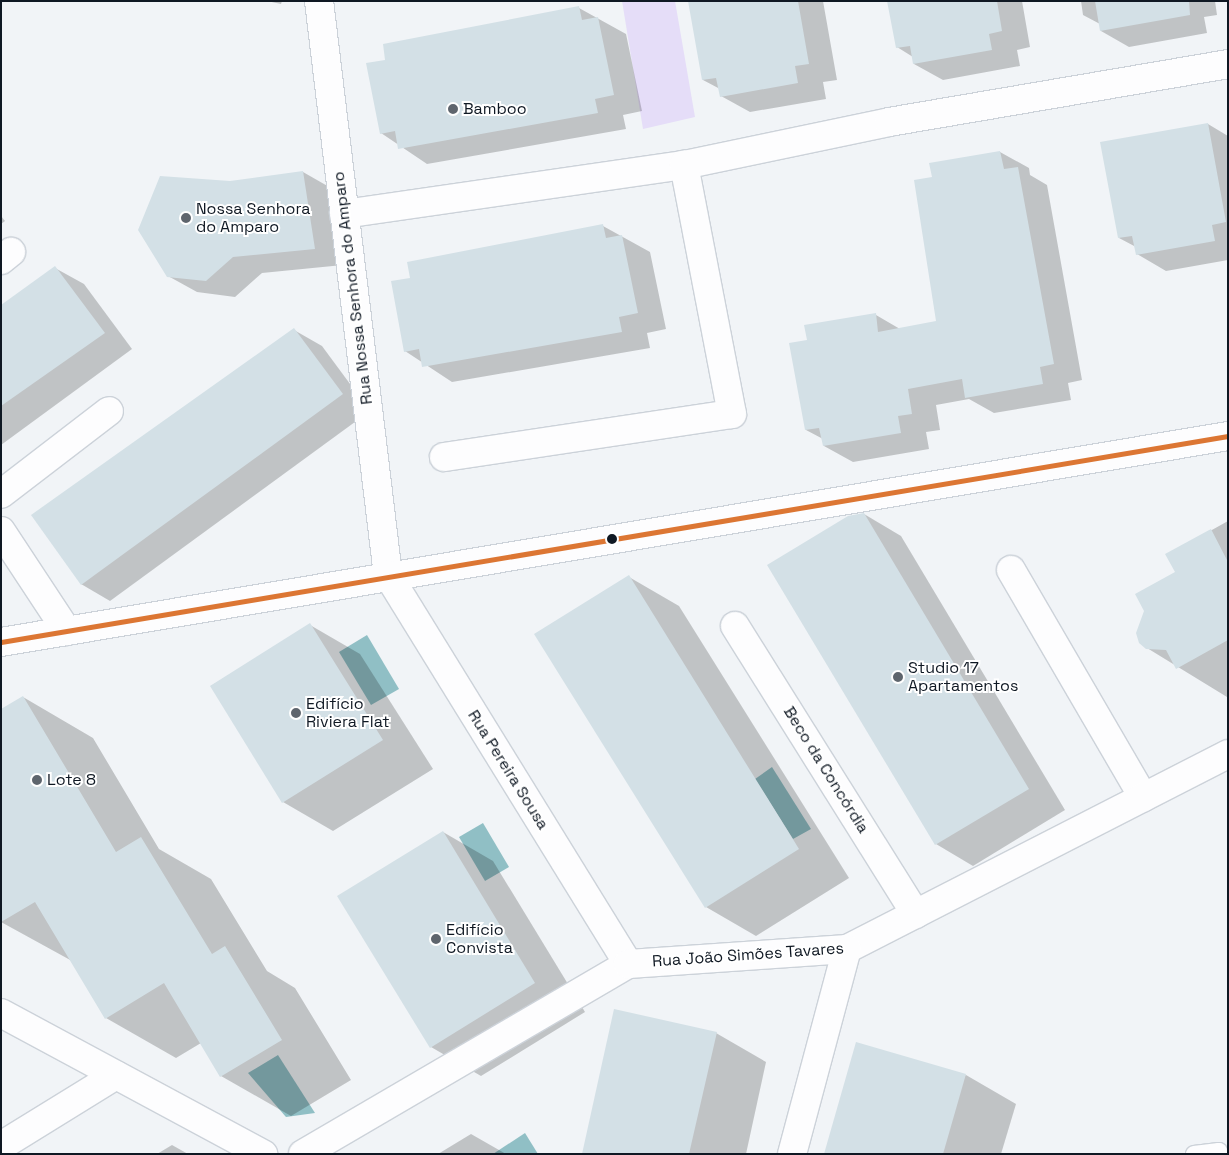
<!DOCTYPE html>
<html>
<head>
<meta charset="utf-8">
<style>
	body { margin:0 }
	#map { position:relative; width:1229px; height:1155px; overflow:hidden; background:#f1f4f7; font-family:"Space Grotesk",sans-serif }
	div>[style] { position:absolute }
	.green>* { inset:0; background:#e5ddf8 }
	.water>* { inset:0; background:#90bfc5 }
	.shadow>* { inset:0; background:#0003 }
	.building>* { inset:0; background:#d3e0e6 }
	.roads { filter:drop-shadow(1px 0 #ccd2d9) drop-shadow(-1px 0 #ccd2d9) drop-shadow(0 1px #ccd2d9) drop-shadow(0 -1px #ccd2d9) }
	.lane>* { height:16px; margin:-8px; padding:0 8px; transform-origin:8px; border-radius:8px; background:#fdfdfe }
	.street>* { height:28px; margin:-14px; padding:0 14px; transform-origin:14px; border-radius:14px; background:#fdfdfe }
	.secondary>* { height:28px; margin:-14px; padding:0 14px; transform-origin:14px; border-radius:14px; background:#fdfdfe }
	.bus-1>* { height:5px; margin:-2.5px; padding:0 2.5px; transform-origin:2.5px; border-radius:2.5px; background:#dc7633 }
	.dots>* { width:14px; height:14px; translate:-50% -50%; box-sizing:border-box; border:2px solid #fff; border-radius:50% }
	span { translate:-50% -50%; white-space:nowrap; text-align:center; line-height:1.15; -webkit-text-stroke:4px #fff; paint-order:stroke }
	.poi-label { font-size:16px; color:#0f1823 }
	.left { translate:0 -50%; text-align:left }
	.street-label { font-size:16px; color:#0f1823 }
	.frame { position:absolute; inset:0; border:2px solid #0f1823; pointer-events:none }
</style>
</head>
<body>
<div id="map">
	<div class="green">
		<i style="clip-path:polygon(622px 1px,675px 1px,695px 117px,643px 129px)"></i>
	</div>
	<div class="water">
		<i style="clip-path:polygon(367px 635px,399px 689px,371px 705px,339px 652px)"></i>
		<i style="clip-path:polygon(772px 767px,811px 829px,793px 839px,755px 779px)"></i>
		<i style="clip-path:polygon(483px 823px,509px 867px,485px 881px,459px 837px)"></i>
		<i style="clip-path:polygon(278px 1055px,315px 1113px,286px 1117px,248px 1073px)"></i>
		<i style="clip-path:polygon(525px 1133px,538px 1154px,493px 1154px)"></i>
	</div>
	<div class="shadow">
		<i style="clip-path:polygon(267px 1px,282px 1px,281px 4px)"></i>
		<i style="clip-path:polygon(689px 1px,823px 1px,837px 80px,823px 82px,826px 99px,750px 112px,721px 96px,720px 89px,703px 80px)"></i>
		<i style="clip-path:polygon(889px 1px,1022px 1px,1030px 47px,1017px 50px,1020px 66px,943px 80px,914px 64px,913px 57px,897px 47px)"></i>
		<i style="clip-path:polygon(1081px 1px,1215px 1px,1217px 15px,1204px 17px,1207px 33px,1129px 47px,1101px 31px,1100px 24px,1083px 15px)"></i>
		<i style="clip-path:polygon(579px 8px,626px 34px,642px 111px,623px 115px,626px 129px,427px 164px,381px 133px,387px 61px)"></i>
		<i style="clip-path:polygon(1208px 124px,1228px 136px,1228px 260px,1166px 271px,1137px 254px,1136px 247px,1119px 238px)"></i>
		<i style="clip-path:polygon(1000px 152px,1029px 168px,1030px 175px,1047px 185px,1082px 380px,1068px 383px,1071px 400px,994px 413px,969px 399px,936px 405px,940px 430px,926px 432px,929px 449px,853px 462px,824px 446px,823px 439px,806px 430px,808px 341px,876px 315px,900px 329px,938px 322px,933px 178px)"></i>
		<i style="clip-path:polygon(303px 172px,331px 188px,343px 265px,262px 273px,235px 297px,197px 292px,168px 276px,230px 182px)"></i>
		<i style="clip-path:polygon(1px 216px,5px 221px,1px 224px)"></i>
		<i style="clip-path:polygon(603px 226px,650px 252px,666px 329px,647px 333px,650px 348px,452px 382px,405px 351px,411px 279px)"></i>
		<i style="clip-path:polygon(55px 268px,84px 284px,132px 349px,1px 445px,1px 306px)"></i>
		<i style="clip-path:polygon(294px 330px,322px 346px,370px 411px,110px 601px,81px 584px)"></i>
		<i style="clip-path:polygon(864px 514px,901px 536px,1065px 810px,973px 866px,936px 844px)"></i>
		<i style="clip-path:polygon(1228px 521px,1228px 697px,1227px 697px,1147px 648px,1177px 573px,1167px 555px)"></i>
		<i style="clip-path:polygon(629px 577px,679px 606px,849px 878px,756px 936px,706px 907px)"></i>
		<i style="clip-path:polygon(310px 625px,360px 654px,433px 769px,333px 831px,283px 802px,211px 686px)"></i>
		<i style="clip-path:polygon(23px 697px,93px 738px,159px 849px,211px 879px,267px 971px,295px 988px,351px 1080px,291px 1116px,221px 1076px,201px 1043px,176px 1058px,106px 1018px,72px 961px,1px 922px,1px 710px)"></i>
		<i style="clip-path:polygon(443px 832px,493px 861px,585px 1012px,481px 1076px,431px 1047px)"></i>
		<i style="clip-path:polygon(716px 1033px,766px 1062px,746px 1154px,583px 1154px)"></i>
		<i style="clip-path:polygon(966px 1075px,1016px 1104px,1001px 1154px,825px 1154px)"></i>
		<i style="clip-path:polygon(471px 1134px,506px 1154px,438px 1154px)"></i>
		<i style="clip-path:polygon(172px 1145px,188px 1154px,157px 1154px)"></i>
	</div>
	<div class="building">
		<i style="clip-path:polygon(688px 1px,798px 1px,809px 64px,795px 66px,798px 83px,720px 97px,716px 78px,702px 80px)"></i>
		<i style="clip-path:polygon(887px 1px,997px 1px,1002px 31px,989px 34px,992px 50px,913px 64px,910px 46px,896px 48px)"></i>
		<i style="clip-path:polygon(1095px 1px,1189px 1px,1190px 15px,1100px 31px)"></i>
		<i style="clip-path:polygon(579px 6px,582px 20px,598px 17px,614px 95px,595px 99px,598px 113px,398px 149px,395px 131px,380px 134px,366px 63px,385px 60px,383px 44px)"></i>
		<i style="clip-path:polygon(1208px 123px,1226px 222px,1212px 225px,1215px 241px,1136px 255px,1132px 236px,1118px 238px,1100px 142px)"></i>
		<i style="clip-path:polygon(1000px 151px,1004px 169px,1018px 167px,1054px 364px,1040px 367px,1043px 384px,965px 398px,962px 379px,908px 389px,912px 414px,898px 416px,901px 433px,823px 446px,819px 428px,805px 430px,789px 343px,807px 340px,804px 325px,876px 313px,878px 332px,936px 321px,914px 180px,932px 177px,929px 163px)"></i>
		<i style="clip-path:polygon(303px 171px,315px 249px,233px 257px,206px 281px,167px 277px,138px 230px,160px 176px,230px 181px)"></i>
		<i style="clip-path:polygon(603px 224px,606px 238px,622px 235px,638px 313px,619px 317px,622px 332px,422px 367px,419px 349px,404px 352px,391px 281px,410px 278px,407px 262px)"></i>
		<i style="clip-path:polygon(55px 266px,105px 333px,1px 406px,1px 305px)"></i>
		<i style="clip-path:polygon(294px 328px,343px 394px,81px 585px,31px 515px)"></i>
		<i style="clip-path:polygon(864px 513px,1029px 789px,935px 845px,767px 565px,848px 516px)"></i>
		<i style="clip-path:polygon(1211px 529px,1228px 562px,1228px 640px,1176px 669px,1166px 650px,1146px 649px,1139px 643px,1136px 633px,1144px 611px,1135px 594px,1175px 572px,1165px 554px)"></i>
		<i style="clip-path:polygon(629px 575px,799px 849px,705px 908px,534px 634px)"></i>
		<i style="clip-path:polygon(310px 623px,383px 740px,282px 803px,210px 686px)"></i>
		<i style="clip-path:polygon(23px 696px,116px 852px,141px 837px,212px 954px,225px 946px,282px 1040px,220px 1077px,164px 983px,105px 1019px,35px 902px,1px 922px,1px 709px)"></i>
		<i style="clip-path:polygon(443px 831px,535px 983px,430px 1048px,337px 896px)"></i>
		<i style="clip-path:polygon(614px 1009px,717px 1032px,689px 1154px,582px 1154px)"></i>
		<i style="clip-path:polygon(856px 1042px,966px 1074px,943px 1154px,824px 1154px)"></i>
	</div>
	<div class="roads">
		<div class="lane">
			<i style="left:1194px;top:1154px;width:25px;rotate:-7deg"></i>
			<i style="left:1219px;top:1151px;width:3px;rotate:90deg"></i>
		</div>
		<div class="street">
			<i style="left:319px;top:1px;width:578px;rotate:83.15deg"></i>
			<i style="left:388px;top:575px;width:457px;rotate:58.3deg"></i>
			<i style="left:344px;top:214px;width:344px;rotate:-8.2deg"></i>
			<i style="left:684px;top:165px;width:209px;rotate:-11.8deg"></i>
			<i style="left:889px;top:122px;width:344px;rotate:-9.7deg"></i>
			<i style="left:1px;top:260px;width:13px;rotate:-39deg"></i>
			<i style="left:444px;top:457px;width:291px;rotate:-8.5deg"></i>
			<i style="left:732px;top:414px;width:254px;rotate:-100.9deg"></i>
			<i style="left:1px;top:494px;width:136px;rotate:-37.5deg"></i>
			<i style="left:1px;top:531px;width:120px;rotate:56.6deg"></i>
			<i style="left:1011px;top:570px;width:263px;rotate:59.8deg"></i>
			<i style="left:735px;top:626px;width:340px;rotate:57.9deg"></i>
			<i style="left:1px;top:1013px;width:298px;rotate:28.3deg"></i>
			<i style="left:1px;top:1146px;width:135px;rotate:-31.7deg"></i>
			<i style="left:303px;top:1154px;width:376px;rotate:-30.3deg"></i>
			<i style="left:628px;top:964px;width:220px;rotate:-3.9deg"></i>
			<i style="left:847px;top:949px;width:428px;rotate:-27.1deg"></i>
			<i style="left:792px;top:1154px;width:212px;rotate:-75deg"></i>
		</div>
		<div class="secondary">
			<i style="left:1px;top:642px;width:1244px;rotate:-9.53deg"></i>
		</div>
	</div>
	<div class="bus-1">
		<i style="left:1px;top:642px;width:1244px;rotate:-9.53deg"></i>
	</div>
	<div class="dots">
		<i style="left:453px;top:109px;background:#5e656d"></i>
		<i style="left:186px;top:218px;background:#5e656d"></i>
		<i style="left:612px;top:539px;background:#0f1823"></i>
		<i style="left:898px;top:677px;background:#5e656d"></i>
		<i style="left:296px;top:713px;background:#5e656d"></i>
		<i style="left:37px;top:780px;background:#5e656d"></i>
		<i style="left:436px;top:939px;background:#5e656d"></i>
	</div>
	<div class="poi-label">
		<span class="left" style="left:463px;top:109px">Bamboo</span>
		<span class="left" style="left:196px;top:218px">Nossa Senhora<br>do Amparo</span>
		<span class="left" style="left:908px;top:677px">Studio 17<br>Apartamentos</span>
		<span class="left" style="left:306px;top:713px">Edifício<br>Riviera Flat</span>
		<span class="left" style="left:47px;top:780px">Lote 8</span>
		<span class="left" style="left:446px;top:939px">Edifício<br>Convista</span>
	</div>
	<div class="street-label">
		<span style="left:353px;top:288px;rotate:-97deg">Rua Nossa Senhora do Amparo</span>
		<span style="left:508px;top:770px;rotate:58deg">Rua Pereira Sousa</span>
		<span style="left:826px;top:770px;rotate:58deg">Beco da Concórdia</span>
		<span style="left:748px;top:955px;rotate:-4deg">Rua João Simões Tavares</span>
	</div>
	<div class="frame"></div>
</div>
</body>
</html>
